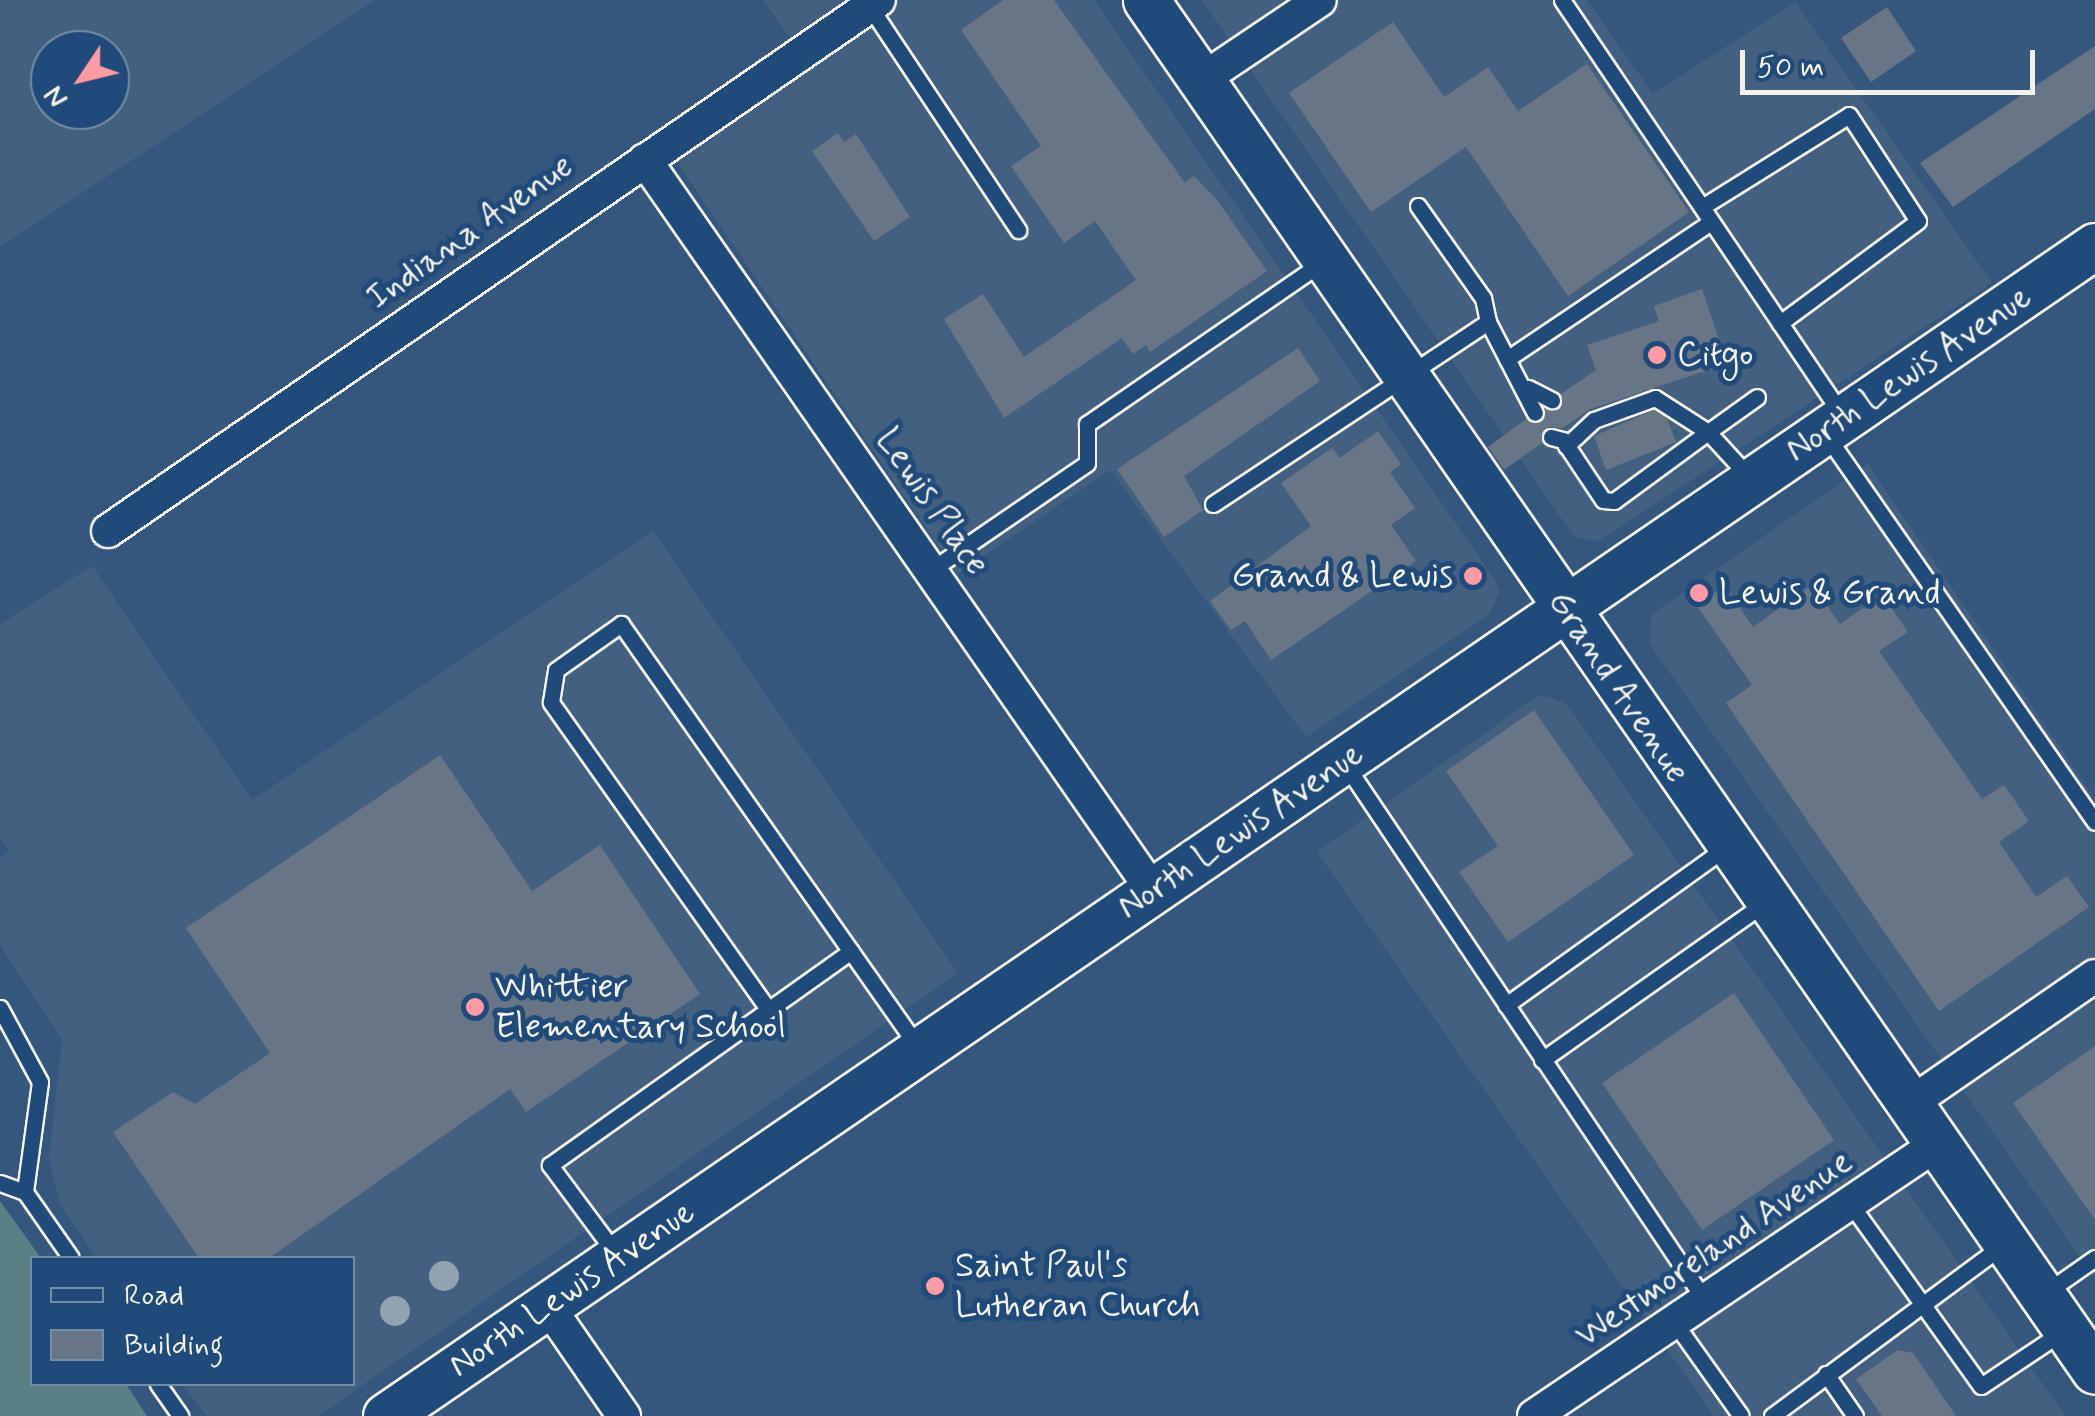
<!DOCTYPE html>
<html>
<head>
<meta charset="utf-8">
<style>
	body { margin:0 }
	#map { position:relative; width:2095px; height:1416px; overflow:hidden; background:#35577e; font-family:Mynerve,sans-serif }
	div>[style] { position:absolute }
	.built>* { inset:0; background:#446081 }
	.green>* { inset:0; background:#5a7f84 }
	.building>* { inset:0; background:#687587 }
	.roads { filter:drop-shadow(2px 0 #f4f1e8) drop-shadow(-2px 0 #f4f1e8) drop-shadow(0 2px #f4f1e8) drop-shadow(0 -2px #f4f1e8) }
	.service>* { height:15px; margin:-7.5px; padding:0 7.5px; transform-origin:7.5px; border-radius:7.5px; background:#1f4a7a }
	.minor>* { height:32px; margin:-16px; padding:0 16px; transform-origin:16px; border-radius:16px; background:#1f4a7a }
	.secondary>* { height:45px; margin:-22.5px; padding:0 22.5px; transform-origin:22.5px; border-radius:22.5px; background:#1f4a7a }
	.trees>* { width:30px; height:30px; margin:-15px; border-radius:50%; background:#91a2b0 }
	.dots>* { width:28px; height:28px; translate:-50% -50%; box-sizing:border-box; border:5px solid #1f4a7a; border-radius:50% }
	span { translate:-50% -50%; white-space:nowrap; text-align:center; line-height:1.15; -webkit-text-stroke:10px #1f4a7a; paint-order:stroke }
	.street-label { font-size:35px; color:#f4f1e8 }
	.poi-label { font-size:35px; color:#f4f1e8 }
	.left { translate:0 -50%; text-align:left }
	.right { translate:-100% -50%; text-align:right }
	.legend { position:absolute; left:30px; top:1256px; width:325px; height:130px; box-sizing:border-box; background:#1f4a7a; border:2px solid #748da6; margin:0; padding:12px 18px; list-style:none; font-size:30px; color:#f4f1e8 }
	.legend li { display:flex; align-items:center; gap:20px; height:50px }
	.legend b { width:50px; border:2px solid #748da6 }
	.north { position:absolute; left:30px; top:30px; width:100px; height:100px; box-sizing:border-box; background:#1f4a7a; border:2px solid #748da6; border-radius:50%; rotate:235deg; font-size:28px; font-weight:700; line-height:40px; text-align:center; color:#f4f1e8 }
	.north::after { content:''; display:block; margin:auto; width:35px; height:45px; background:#ff9aa2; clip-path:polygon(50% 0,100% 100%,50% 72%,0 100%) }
	.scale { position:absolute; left:1740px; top:50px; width:295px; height:45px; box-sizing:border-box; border:5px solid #f4f1e8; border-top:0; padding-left:12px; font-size:30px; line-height:35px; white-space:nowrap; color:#f4f1e8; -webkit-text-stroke:8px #1f4a7a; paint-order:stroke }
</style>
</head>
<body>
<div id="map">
	<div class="built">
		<i style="clip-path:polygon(evenodd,0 0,375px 0,0 247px,0 0,110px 50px,110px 110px,50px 110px,50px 50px,110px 50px)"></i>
		<i style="clip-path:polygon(763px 0,1094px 0,1492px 576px,1500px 590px,1490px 614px,1306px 737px,1110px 470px,957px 574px,671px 153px,805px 61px)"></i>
		<i style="clip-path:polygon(1202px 0,1587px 0,1653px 94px,1795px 2px,1992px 283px,1599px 541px,1575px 538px)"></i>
		<i style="clip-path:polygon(1868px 464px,2095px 799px,2095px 1278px,1649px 643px,1652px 614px)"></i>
		<i style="clip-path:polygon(653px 531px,958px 973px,318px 1416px,206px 1416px,183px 1384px,352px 1384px,352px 1258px,97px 1258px,60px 1204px,49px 1158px,62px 1040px,0 945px,0 858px,10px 852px,0 837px,0 624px,92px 566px,252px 800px)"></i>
		<i style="clip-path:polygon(1539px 695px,1564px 702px,1576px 717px,2065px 1416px,1714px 1416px,1317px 852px)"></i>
	</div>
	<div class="green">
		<i style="clip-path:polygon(0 1201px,41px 1258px,32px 1258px,32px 1384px,126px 1384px,147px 1416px,0 1416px)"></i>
	</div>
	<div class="building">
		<i style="clip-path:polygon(1003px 0,1054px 0,1185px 183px,1194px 176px,1217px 200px,1267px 271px,1150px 352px,1146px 345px,1133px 354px,1122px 338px,1004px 418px,944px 319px,983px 294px,1024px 357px,1136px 280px,1095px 221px,1064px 243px,1011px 166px,1041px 146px,961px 30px)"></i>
		<i style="clip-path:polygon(1887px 7px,1916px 51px,1871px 82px,1841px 38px)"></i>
		<i style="clip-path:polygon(1393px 22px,1444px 97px,1488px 67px,1518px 111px,1587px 64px,1689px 212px,1568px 296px,1466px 147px,1371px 212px,1289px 93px)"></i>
		<i style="clip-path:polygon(2095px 46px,2095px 109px,1953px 207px,1920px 163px)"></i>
		<i style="clip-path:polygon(838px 133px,844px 142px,856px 134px,910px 217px,874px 241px,812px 151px)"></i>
		<i style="clip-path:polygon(1702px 289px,1727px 364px,1590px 409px,1563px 428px,1547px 427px,1542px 443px,1504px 470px,1488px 447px,1526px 419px,1539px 423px,1545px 409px,1559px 409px,1561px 394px,1596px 370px,1587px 345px,1659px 321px,1654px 306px)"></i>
		<i style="clip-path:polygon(1298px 348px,1320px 381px,1184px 476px,1203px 510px,1164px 537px,1117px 469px)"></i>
		<i style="clip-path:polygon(1654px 410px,1667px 419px,1676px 442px,1606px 470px,1594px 436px)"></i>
		<i style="clip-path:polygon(1378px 431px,1401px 464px,1390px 472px,1415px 508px,1391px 525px,1416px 561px,1271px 660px,1245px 621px,1231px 630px,1210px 601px,1311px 526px,1281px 483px,1332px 448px,1340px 458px)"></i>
		<i style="clip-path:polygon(1812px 585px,1840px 624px,1882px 595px,1908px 632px,1879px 651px,1982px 799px,2004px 785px,2029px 821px,1999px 842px,2036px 897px,2067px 876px,2089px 907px,1939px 1011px,1726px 703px,1752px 685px,1697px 606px,1725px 586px,1753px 627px)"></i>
		<i style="clip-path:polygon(1534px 710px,1634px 855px,1508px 942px,1459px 872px,1498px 846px,1446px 771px)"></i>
		<i style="clip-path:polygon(440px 755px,532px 891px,600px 845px,700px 994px,526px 1112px,510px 1089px,269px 1258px,199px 1258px,113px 1132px,173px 1092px,195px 1104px,270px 1053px,186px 928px)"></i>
		<i style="clip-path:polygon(1734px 993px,1834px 1140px,1702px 1230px,1602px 1083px)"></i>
		<i style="clip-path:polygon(2095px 1046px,2095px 1220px,2013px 1103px)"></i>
		<i style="clip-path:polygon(1898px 1350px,1913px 1353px,1956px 1416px,1882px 1416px,1856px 1379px)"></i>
	</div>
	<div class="roads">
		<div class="service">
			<i style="left:1562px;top:0;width:501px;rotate:55.99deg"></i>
			<i style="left:870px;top:7px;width:268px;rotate:56.4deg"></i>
			<i style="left:1418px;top:206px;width:113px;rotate:54.8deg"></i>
			<i style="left:1483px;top:298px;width:25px;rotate:78deg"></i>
			<i style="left:1702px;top:207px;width:173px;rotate:-32deg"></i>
			<i style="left:1849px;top:115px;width:126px;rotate:56.9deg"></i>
			<i style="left:1918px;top:221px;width:172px;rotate:143.5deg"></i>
			<i style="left:1507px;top:359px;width:246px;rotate:-33.9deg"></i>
			<i style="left:1528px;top:388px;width:27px;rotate:27deg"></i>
			<i style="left:1826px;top:435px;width:471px;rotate:55.2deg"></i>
			<i style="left:1551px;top:437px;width:12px;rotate:14deg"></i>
			<i style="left:1563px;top:440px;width:72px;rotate:56.3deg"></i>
			<i style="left:1603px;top:500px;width:11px;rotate:5deg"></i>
			<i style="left:1614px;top:501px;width:117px;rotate:-36.3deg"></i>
			<i style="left:1708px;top:432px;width:62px;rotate:47.6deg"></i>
			<i style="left:1566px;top:446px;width:38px;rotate:-43deg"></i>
			<i style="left:1594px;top:420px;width:65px;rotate:-19.8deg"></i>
			<i style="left:1655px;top:398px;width:63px;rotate:32.7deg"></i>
			<i style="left:1708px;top:432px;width:60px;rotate:-35.5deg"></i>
			<i style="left:1213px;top:504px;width:330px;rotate:-33.5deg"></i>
			<i style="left:1488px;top:322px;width:102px;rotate:62.7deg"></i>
			<i style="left:931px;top:570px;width:189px;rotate:-34.4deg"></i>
			<i style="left:1087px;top:463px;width:39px;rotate:-90deg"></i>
			<i style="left:1087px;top:424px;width:288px;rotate:-34.5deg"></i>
			<i style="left:1345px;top:764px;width:648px;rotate:56.14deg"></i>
			<i style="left:1506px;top:1005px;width:272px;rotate:-35.6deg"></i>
			<i style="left:0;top:1008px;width:84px;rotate:61.6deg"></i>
			<i style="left:40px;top:1082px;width:111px;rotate:97.8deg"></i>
			<i style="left:25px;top:1192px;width:80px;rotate:55.1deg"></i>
			<i style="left:768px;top:1009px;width:376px;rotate:-125.3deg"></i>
			<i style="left:551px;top:702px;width:32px;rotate:-81deg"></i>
			<i style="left:556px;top:670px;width:80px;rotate:-35.3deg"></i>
			<i style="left:621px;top:624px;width:517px;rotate:54.93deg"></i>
			<i style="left:1542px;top:1060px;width:274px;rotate:-35.2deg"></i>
			<i style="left:0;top:1183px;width:27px;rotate:20deg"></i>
			<i style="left:1852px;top:1206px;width:221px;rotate:54.4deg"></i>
			<i style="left:1981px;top:1386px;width:97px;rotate:-33.7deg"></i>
			<i style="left:616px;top:1254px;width:111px;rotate:-126.6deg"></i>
			<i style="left:550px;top:1165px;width:369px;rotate:-35.4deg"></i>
			<i style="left:2045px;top:1293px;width:61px;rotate:-35deg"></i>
			<i style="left:1677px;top:1326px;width:110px;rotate:54.6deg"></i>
			<i style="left:1826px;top:1374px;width:51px;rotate:55.4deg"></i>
			<i style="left:158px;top:1384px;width:39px;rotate:55deg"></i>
			<i style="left:1772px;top:1416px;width:286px;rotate:-36.5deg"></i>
		</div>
		<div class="minor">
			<i style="left:1201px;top:80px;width:143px;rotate:-33.9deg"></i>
			<i style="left:645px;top:160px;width:890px;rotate:55.2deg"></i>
			<i style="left:108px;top:531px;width:936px;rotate:-34.56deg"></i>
			<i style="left:1908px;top:1105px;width:227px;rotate:-34.6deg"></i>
			<i style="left:548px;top:1306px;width:134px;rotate:55.4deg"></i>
			<i style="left:1534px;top:1416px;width:485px;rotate:-34deg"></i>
		</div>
		<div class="secondary">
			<i style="left:1146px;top:0;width:1667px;rotate:55.31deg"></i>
			<i style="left:386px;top:1416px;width:2071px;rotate:-34.4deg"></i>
		</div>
	</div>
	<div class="trees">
		<i style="left:444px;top:1276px"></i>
		<i style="left:395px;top:1311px"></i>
	</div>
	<div class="dots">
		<i style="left:1657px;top:355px;background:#ff9aa2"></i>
		<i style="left:1473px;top:576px;background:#ff9aa2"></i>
		<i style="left:1699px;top:593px;background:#ff9aa2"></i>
		<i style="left:475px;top:1007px;background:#ff9aa2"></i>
		<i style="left:935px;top:1286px;background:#ff9aa2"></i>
	</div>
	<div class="street-label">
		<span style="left:470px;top:232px;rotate:-35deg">Indiana Avenue</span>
		<span style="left:1909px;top:374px;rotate:-34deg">North Lewis Avenue</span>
		<span style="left:932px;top:502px;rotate:55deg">Lewis Place</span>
		<span style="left:1618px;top:687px;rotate:56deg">Grand Avenue</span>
		<span style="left:1241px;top:831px;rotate:-34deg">North Lewis Avenue</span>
		<span style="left:1714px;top:1249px;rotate:-34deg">Westmoreland Avenue</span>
		<span style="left:572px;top:1289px;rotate:-34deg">North Lewis Avenue</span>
	</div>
	<div class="poi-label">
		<span class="left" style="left:1677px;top:355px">Citgo</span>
		<span class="right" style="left:1453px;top:576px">Grand &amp; Lewis</span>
		<span class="left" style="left:1719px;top:593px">Lewis &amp; Grand</span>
		<span class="left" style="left:495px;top:1007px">Whittier<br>Elementary School</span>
		<span class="left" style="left:955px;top:1286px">Saint Paul's<br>Lutheran Church</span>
	</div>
	<ul class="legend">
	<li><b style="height:12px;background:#1f4a7a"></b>Road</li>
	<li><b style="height:28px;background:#687587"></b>Building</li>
	</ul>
	<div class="north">N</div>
	<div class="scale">50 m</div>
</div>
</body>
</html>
